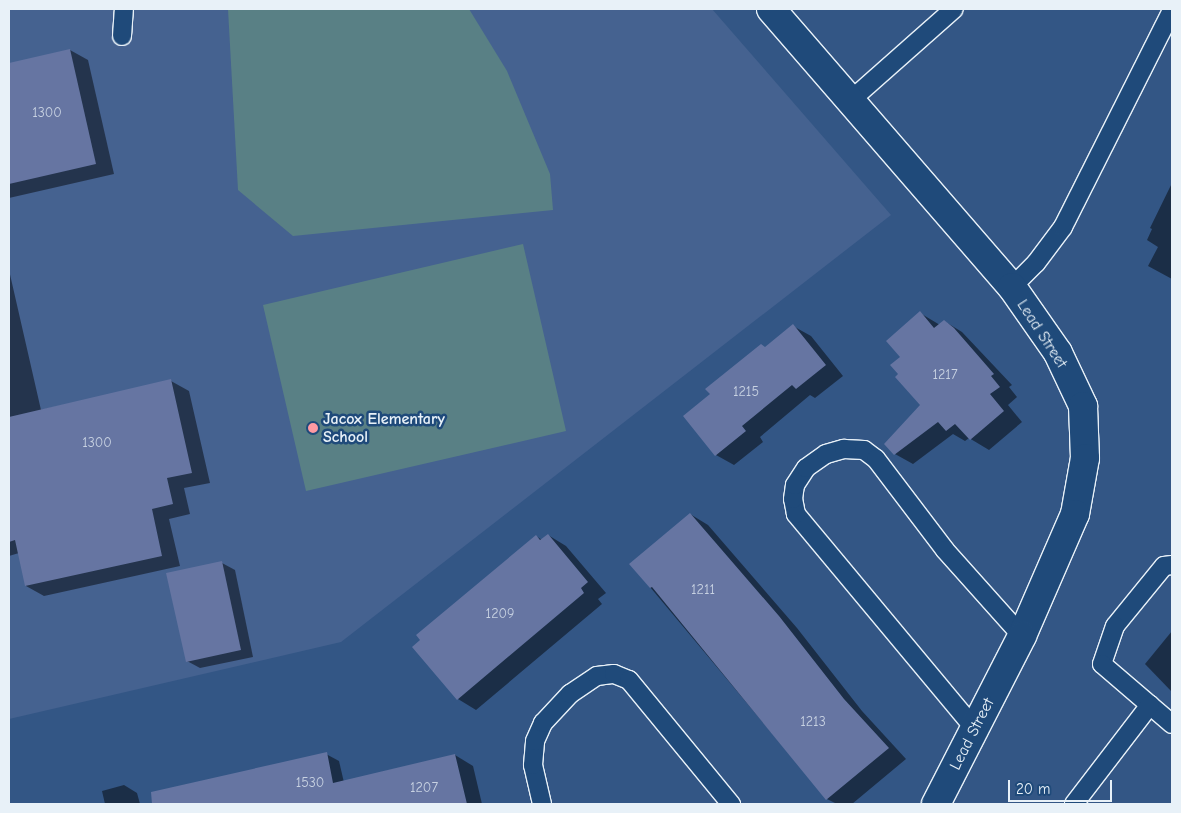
<!DOCTYPE html>
<html>
<head>
<meta charset="utf-8">
<style>
	body { margin:0 }
	#map { position:relative; width:1181px; height:813px; overflow:hidden; background:#335685; font-family:"Comic Neue",sans-serif }
	div>[style] { position:absolute }
	.built>* { inset:0; background:#456290 }
	.green>* { inset:0; background:#598085 }
	.shadow>* { inset:0; background:#0007 }
	.building>* { inset:0; background:#6675a2 }
	.roads { filter:drop-shadow(1px 0 #e8f1f8) drop-shadow(-1px 0 #e8f1f8) drop-shadow(0 1px #e8f1f8) drop-shadow(0 -1px #e8f1f8) }
	.lane>* { height:18px; margin:-9px; padding:0 9px; transform-origin:9px; border-radius:9px; background:#1f4a7a }
	.street>* { height:28px; margin:-14px; padding:0 14px; transform-origin:14px; border-radius:14px; background:#1f4a7a }
	.dots>* { width:14px; height:14px; translate:-50% -50%; box-sizing:border-box; border:2px solid #1f4a7a; border-radius:50% }
	span { translate:-50% -50%; white-space:nowrap; text-align:center; line-height:1.15; -webkit-text-stroke:5px #1f4a7a; paint-order:stroke }
	.number-label { font-size:14px; color:#c8d2e2 }
	.number-label span { -webkit-text-stroke-width:0 }
	.street-label { font-size:16px; color:#e8f1f8 }
	.poi-label { font-size:16px; color:#e8f1f8; font-weight:700 }
	.left { translate:0 -50%; text-align:left }
	.frame { position:absolute; inset:0; border:10px solid #e8f1f8; pointer-events:none }
	.scale { position:absolute; left:1008px; top:780px; width:104px; height:22px; box-sizing:border-box; border:2px solid #e8f1f8; border-top:0; padding-left:6px; font-size:15px; line-height:18px; white-space:nowrap; color:#e8f1f8; -webkit-text-stroke:4px #1f4a7a; paint-order:stroke }
</style>
</head>
<body>
<div id="map">
	<div class="built">
		<i style="clip-path:polygon(9px 9px,712px 9px,891px 215px,341px 642px,9px 719px)"></i>
	</div>
	<div class="green">
		<i style="clip-path:polygon(228px 9px,469px 9px,507px 71px,550px 174px,553px 210px,293px 236px,238px 190px)"></i>
		<i style="clip-path:polygon(523px 244px,566px 431px,306px 491px,263px 305px)"></i>
	</div>
	<div class="shadow">
		<i style="clip-path:polygon(70px 50px,88px 60px,114px 174px,9px 198px,9px 64px)"></i>
		<i style="clip-path:polygon(1172px 183px,1172px 279px,1148px 266px,1158px 247px,1147px 240px,1152px 229px,1150px 228px)"></i>
		<i style="clip-path:polygon(9px 270px,41px 410px,171px 381px,189px 391px,210px 483px,184px 488px,190px 514px,169px 519px,180px 566px,44px 596px,26px 586px,19px 553px,9px 556px)"></i>
		<i style="clip-path:polygon(920px 313px,940px 325px,944px 321px,962px 332px,1012px 385px,1009px 387px,1017px 397px,1008px 405px,1022px 422px,989px 450px,969px 438px,965px 441px,953px 434px,913px 464px,895px 454px,922px 405px,900px 374px,901px 357px)"></i>
		<i style="clip-path:polygon(793px 326px,811px 336px,843px 376px,815px 398px,810px 395px,760px 437px,763px 442px,734px 465px,716px 455px,766px 348px)"></i>
		<i style="clip-path:polygon(690px 514px,708px 525px,797px 628px,862px 711px,906px 759px,852px 804px,837px 804px,827px 799px,650px 587px)"></i>
		<i style="clip-path:polygon(548px 535px,566px 546px,606px 593px,598px 599px,602px 604px,476px 710px,458px 699px,414px 647px,536px 536px,542px 540px)"></i>
		<i style="clip-path:polygon(222px 563px,235px 570px,253px 657px,200px 668px,187px 661px)"></i>
		<i style="clip-path:polygon(1172px 631px,1172px 692px,1145px 664px)"></i>
		<i style="clip-path:polygon(326px 754px,339px 761px,349px 804px,195px 804px,190px 785px)"></i>
		<i style="clip-path:polygon(455px 755px,473px 766px,482px 804px,390px 804px,382px 772px)"></i>
		<i style="clip-path:polygon(124px 785px,137px 793px,140px 804px,105px 804px,102px 791px)"></i>
	</div>
	<div class="building">
		<i style="clip-path:polygon(70px 49px,96px 164px,9px 184px,9px 63px)"></i>
		<i style="clip-path:polygon(920px 311px,934px 328px,944px 320px,954px 328px,994px 374px,991px 376px,1000px 387px,990px 394px,1004px 411px,970px 440px,955px 424px,946px 431px,938px 422px,894px 455px,884px 444px,920px 405px,895px 377px,898px 374px,890px 365px,900px 357px,886px 341px)"></i>
		<i style="clip-path:polygon(793px 324px,826px 365px,796px 389px,792px 385px,742px 426px,746px 431px,715px 456px,683px 416px,710px 394px,705px 389px,761px 344px,765px 347px)"></i>
		<i style="clip-path:polygon(171px 379px,192px 473px,167px 478px,173px 504px,152px 509px,162px 556px,25px 586px,15px 540px,9px 542px,9px 417px)"></i>
		<i style="clip-path:polygon(690px 513px,779px 616px,844px 699px,889px 748px,826px 800px,652px 587px,650px 588px,629px 564px)"></i>
		<i style="clip-path:polygon(548px 534px,588px 582px,581px 588px,584px 593px,457px 700px,412px 647px,420px 640px,416px 635px,536px 535px,540px 540px)"></i>
		<i style="clip-path:polygon(222px 561px,241px 650px,186px 662px,166px 573px)"></i>
		<i style="clip-path:polygon(327px 752px,333px 783px,455px 754px,467px 804px,152px 804px,151px 792px)"></i>
	</div>
	<div class="roads">
		<div class="lane">
			<i style="left:122px;top:36px;width:27px;rotate:-86deg"></i>
			<i style="left:851px;top:100px;width:137px;rotate:-41.5deg"></i>
			<i style="left:1012px;top:287px;width:34px;rotate:-45deg"></i>
			<i style="left:1036px;top:263px;width:45px;rotate:-53.1deg"></i>
			<i style="left:1063px;top:227px;width:243px;rotate:-63.3deg"></i>
			<i style="left:1172px;top:565px;width:8px;rotate:173deg"></i>
			<i style="left:1164px;top:566px;width:77px;rotate:129.2deg"></i>
			<i style="left:1115px;top:626px;width:40px;rotate:108.9deg"></i>
			<i style="left:1102px;top:664px;width:92px;rotate:40.6deg"></i>
			<i style="left:975px;top:729px;width:280px;rotate:-129.8deg"></i>
			<i style="left:796px;top:514px;width:15px;rotate:-101deg"></i>
			<i style="left:793px;top:499px;width:14px;rotate:-82deg"></i>
			<i style="left:795px;top:485px;width:20px;rotate:-57deg"></i>
			<i style="left:806px;top:468px;width:24px;rotate:-35deg"></i>
			<i style="left:826px;top:454px;width:19px;rotate:-16deg"></i>
			<i style="left:844px;top:449px;width:20px;rotate:3deg"></i>
			<i style="left:864px;top:450px;width:15px;rotate:37deg"></i>
			<i style="left:876px;top:459px;width:114px;rotate:52.8deg"></i>
			<i style="left:945px;top:550px;width:115px;rotate:48.2deg"></i>
			<i style="left:542px;top:804px;width:40px;rotate:-103deg"></i>
			<i style="left:533px;top:765px;width:24px;rotate:-85deg"></i>
			<i style="left:535px;top:741px;width:20px;rotate:-66deg"></i>
			<i style="left:543px;top:723px;width:40px;rotate:-47deg"></i>
			<i style="left:570px;top:694px;width:32px;rotate:-34deg"></i>
			<i style="left:597px;top:676px;width:17px;rotate:-7deg"></i>
			<i style="left:614px;top:674px;width:16px;rotate:22deg"></i>
			<i style="left:629px;top:680px;width:161px;rotate:50.6deg"></i>
			<i style="left:1074px;top:804px;width:125px;rotate:-52.5deg"></i>
		</div>
		<div class="street">
			<i style="left:771px;top:9px;width:368px;rotate:49.1deg"></i>
			<i style="left:1012px;top:287px;width:80px;rotate:55.1deg"></i>
			<i style="left:1058px;top:353px;width:59px;rotate:64.7deg"></i>
			<i style="left:1083px;top:406px;width:52px;rotate:87.8deg"></i>
			<i style="left:1085px;top:458px;width:57px;rotate:100.1deg"></i>
			<i style="left:1075px;top:514px;width:133px;rotate:113.5deg"></i>
			<i style="left:1022px;top:636px;width:189px;rotate:117.1deg"></i>
		</div>
	</div>
	<div class="dots">
		<i style="left:313px;top:428px;background:#ff9aa2"></i>
	</div>
	<div class="number-label">
		<span style="left:47px;top:113px">1300</span>
		<span style="left:945px;top:375px">1217</span>
		<span style="left:746px;top:392px">1215</span>
		<span style="left:97px;top:443px">1300</span>
		<span style="left:703px;top:590px">1211</span>
		<span style="left:500px;top:614px">1209</span>
		<span style="left:813px;top:722px">1213</span>
		<span style="left:310px;top:783px">1530</span>
		<span style="left:424px;top:788px">1207</span>
	</div>
	<div class="street-label">
		<span style="left:1042px;top:334px;rotate:57deg">Lead Street</span>
		<span style="left:972px;top:734px;rotate:-63deg">Lead Street</span>
	</div>
	<div class="poi-label">
		<span class="left" style="left:323px;top:428px">Jacox Elementary<br>School</span>
	</div>
	<div class="frame"></div>
	<div class="scale">20 m</div>
</div>
</body>
</html>
